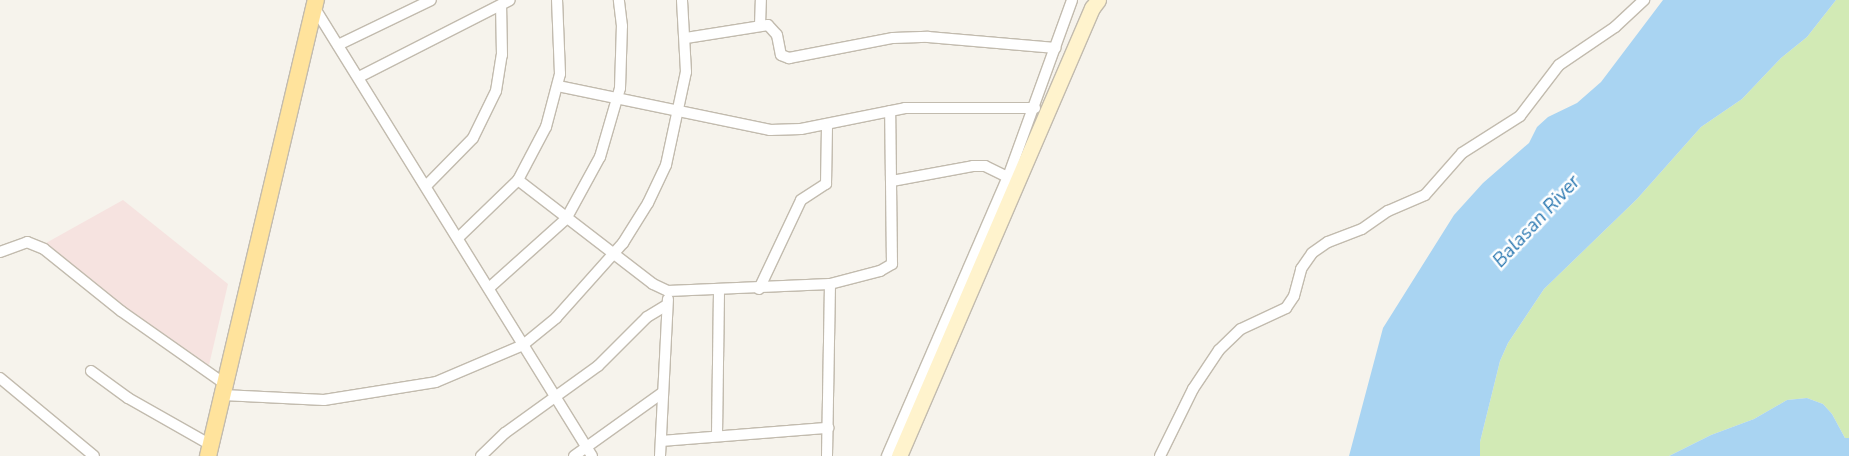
<!DOCTYPE html>
<html>
<head>
<meta charset="utf-8">
<style>
	body { margin:0 }
	#map { position:relative; width:1849px; height:456px; overflow:hidden; background:#f6f3ec; font-family:"Nunito Sans",sans-serif }
	div>[style] { position:absolute }
	.medical>* { inset:0; background:#f6e3e0 }
	.green>* { inset:0; background:#d2eab5 }
	.water>* { inset:0; background:#a9d4f2 }
	.roads { filter:drop-shadow(1px 0 #c2bbae) drop-shadow(-1px 0 #c2bbae) drop-shadow(0 1px #c2bbae) drop-shadow(0 -1px #c2bbae) }
	.street>* { height:10px; margin:-5px; padding:0 5px; transform-origin:5px; border-radius:5px; background:#fff }
	.secondary>* { height:15px; margin:-7.5px; padding:0 7.5px; transform-origin:7.5px; border-radius:7.5px; background:#fff3cd }
	.primary>* { height:16px; margin:-8px; padding:0 8px; transform-origin:8px; border-radius:8px; background:#ffe39c }
	span { translate:-50% -50%; white-space:nowrap; text-align:center; line-height:1.15; -webkit-text-stroke:5px #fff; paint-order:stroke }
	.water-label { font-size:19px; color:#2e7ab2; font-style:italic }
</style>
</head>
<body>
<div id="map">
	<div class="medical">
		<i style="clip-path:polygon(123px 200px,228px 284px,209px 365px,132px 312px,46px 243px)"></i>
	</div>
	<div class="green">
		<i style="clip-path:polygon(1836px 0,1849px 0,1849px 438px,1845px 438px,1832px 414px,1823px 404px,1807px 398px,1787px 400px,1754px 419px,1711px 435px,1669px 456px,1480px 456px,1480px 442px,1500px 361px,1508px 343px,1544px 289px,1637px 199px,1701px 127px,1742px 99px,1781px 58px,1807px 37px)"></i>
	</div>
	<div class="water">
		<i style="clip-path:polygon(1663px 0,1836px 0,1807px 37px,1781px 58px,1742px 99px,1701px 127px,1637px 199px,1544px 289px,1508px 343px,1500px 361px,1480px 442px,1480px 456px,1349px 456px,1383px 328px,1454px 215px,1483px 183px,1529px 143px,1537px 127px,1548px 117px,1577px 103px,1601px 82px)"></i>
		<i style="clip-path:polygon(1807px 398px,1823px 404px,1832px 414px,1845px 438px,1849px 438px,1849px 456px,1669px 456px,1711px 435px,1754px 419px,1787px 400px)"></i>
	</div>
	<div class="roads">
		<div class="street">
			<i style="left:314px;top:7px;width:528px;rotate:58.24deg"></i>
			<i style="left:760px;top:25px;width:25px;rotate:-88deg"></i>
			<i style="left:686px;top:38px;width:83px;rotate:-9deg"></i>
			<i style="left:768px;top:25px;width:13px;rotate:48deg"></i>
			<i style="left:777px;top:35px;width:20px;rotate:79deg"></i>
			<i style="left:781px;top:55px;width:9px;rotate:21deg"></i>
			<i style="left:789px;top:58px;width:106px;rotate:-10.9deg"></i>
			<i style="left:893px;top:38px;width:35px;rotate:-2deg"></i>
			<i style="left:928px;top:37px;width:128px;rotate:4.9deg"></i>
			<i style="left:338px;top:45px;width:103px;rotate:-25.8deg"></i>
			<i style="left:359px;top:77px;width:169px;rotate:-27deg"></i>
			<i style="left:558px;top:86px;width:217px;rotate:11.7deg"></i>
			<i style="left:770px;top:130px;width:31px;rotate:-2deg"></i>
			<i style="left:801px;top:129px;width:106px;rotate:-11.4deg"></i>
			<i style="left:905px;top:108px;width:130px"></i>
			<i style="left:518px;top:180px;width:170px;rotate:37.6deg"></i>
			<i style="left:653px;top:284px;width:17px;rotate:25deg"></i>
			<i style="left:668px;top:291px;width:162px;rotate:-2.5deg"></i>
			<i style="left:830px;top:284px;width:52px;rotate:-14.6deg"></i>
			<i style="left:880px;top:271px;width:14px;rotate:-30deg"></i>
			<i style="left:892px;top:264px;width:153px;rotate:-90.7deg"></i>
			<i style="left:892px;top:181px;width:82px;rotate:-10.5deg"></i>
			<i style="left:973px;top:166px;width:12px"></i>
			<i style="left:985px;top:166px;width:25px;rotate:26deg"></i>
			<i style="left:426px;top:186px;width:67px;rotate:-45.6deg"></i>
			<i style="left:473px;top:138px;width:52px;rotate:-63.9deg"></i>
			<i style="left:496px;top:91px;width:36px;rotate:-81deg"></i>
			<i style="left:502px;top:55px;width:50px;rotate:-91.1deg"></i>
			<i style="left:458px;top:238px;width:83px;rotate:-44deg"></i>
			<i style="left:518px;top:180px;width:60px;rotate:-62.2deg"></i>
			<i style="left:546px;top:127px;width:55px;rotate:-75.2deg"></i>
			<i style="left:560px;top:74px;width:74px;rotate:-92.3deg"></i>
			<i style="left:0;top:252px;width:29px;rotate:-20deg"></i>
			<i style="left:27px;top:242px;width:18px;rotate:22deg"></i>
			<i style="left:44px;top:249px;width:99px;rotate:38.8deg"></i>
			<i style="left:121px;top:311px;width:127px;rotate:35.1deg"></i>
			<i style="left:489px;top:288px;width:103px;rotate:-41.9deg"></i>
			<i style="left:566px;top:219px;width:71px;rotate:-61.3deg"></i>
			<i style="left:600px;top:157px;width:72px;rotate:-73.8deg"></i>
			<i style="left:620px;top:88px;width:62px;rotate:-88.2deg"></i>
			<i style="left:622px;top:26px;width:26px;rotate:-97deg"></i>
			<i style="left:759px;top:289px;width:98px;rotate:-64.7deg"></i>
			<i style="left:801px;top:200px;width:30px;rotate:-33deg"></i>
			<i style="left:826px;top:184px;width:60px;rotate:-89deg"></i>
			<i style="left:91px;top:371px;width:46px;rotate:36.1deg"></i>
			<i style="left:128px;top:398px;width:95px;rotate:29.5deg"></i>
			<i style="left:0;top:378px;width:122px;rotate:39.7deg"></i>
			<i style="left:223px;top:395px;width:101px;rotate:2.8deg"></i>
			<i style="left:324px;top:400px;width:113px;rotate:-9.1deg"></i>
			<i style="left:436px;top:382px;width:95px;rotate:-23deg"></i>
			<i style="left:523px;top:345px;width:43px;rotate:-39.3deg"></i>
			<i style="left:556px;top:318px;width:101px;rotate:-48.2deg"></i>
			<i style="left:623px;top:243px;width:47px;rotate:-58deg"></i>
			<i style="left:648px;top:203px;width:42px;rotate:-64.7deg"></i>
			<i style="left:666px;top:165px;width:95px;rotate:-77.9deg"></i>
			<i style="left:686px;top:72px;width:72px;rotate:-93.2deg"></i>
			<i style="left:717px;top:435px;width:144px;rotate:-89.2deg"></i>
			<i style="left:661px;top:441px;width:168px;rotate:-4.5deg"></i>
			<i style="left:481px;top:456px;width:33px;rotate:-44deg"></i>
			<i style="left:505px;top:433px;width:115px;rotate:-35.8deg"></i>
			<i style="left:598px;top:366px;width:69px;rotate:-45deg"></i>
			<i style="left:647px;top:317px;width:23px;rotate:-31deg"></i>
			<i style="left:574px;top:456px;width:108px;rotate:-35.6deg"></i>
			<i style="left:660px;top:456px;width:157px;rotate:-87.1deg"></i>
			<i style="left:827px;top:456px;width:172px;rotate:-89deg"></i>
			<i style="left:887px;top:456px;width:304px;rotate:-66.6deg"></i>
			<i style="left:1008px;top:177px;width:188px;rotate:-70.1deg"></i>
			<i style="left:1160px;top:456px;width:75px;rotate:-63.8deg"></i>
			<i style="left:1193px;top:389px;width:47px;rotate:-56.3deg"></i>
			<i style="left:1219px;top:350px;width:30px;rotate:-44deg"></i>
			<i style="left:1241px;top:329px;width:50px;rotate:-25deg"></i>
			<i style="left:1286px;top:308px;width:14px;rotate:-56deg"></i>
			<i style="left:1294px;top:296px;width:28px;rotate:-75deg"></i>
			<i style="left:1301px;top:269px;width:19px;rotate:-55deg"></i>
			<i style="left:1312px;top:253px;width:19px;rotate:-35deg"></i>
			<i style="left:1328px;top:242px;width:36px;rotate:-21deg"></i>
			<i style="left:1362px;top:229px;width:32px;rotate:-35deg"></i>
			<i style="left:1388px;top:211px;width:40px;rotate:-23.4deg"></i>
			<i style="left:1425px;top:195px;width:56px;rotate:-48.6deg"></i>
			<i style="left:1462px;top:153px;width:69px;rotate:-32.5deg"></i>
			<i style="left:1520px;top:116px;width:64px;rotate:-52.6deg"></i>
			<i style="left:1559px;top:65px;width:68px;rotate:-34.2deg"></i>
			<i style="left:1615px;top:27px;width:40px;rotate:-43deg"></i>
		</div>
		<div class="secondary">
			<i style="left:899px;top:456px;width:488px;rotate:-66.7deg"></i>
			<i style="left:1092px;top:8px;width:10px;rotate:-53deg"></i>
		</div>
		<div class="primary">
			<i style="left:208px;top:456px;width:469px;rotate:-76.7deg"></i>
		</div>
	</div>
	<div class="water-label">
		<span style="left:1537px;top:222px;rotate:-47deg">Balasan River</span>
	</div>
</div>
</body>
</html>
